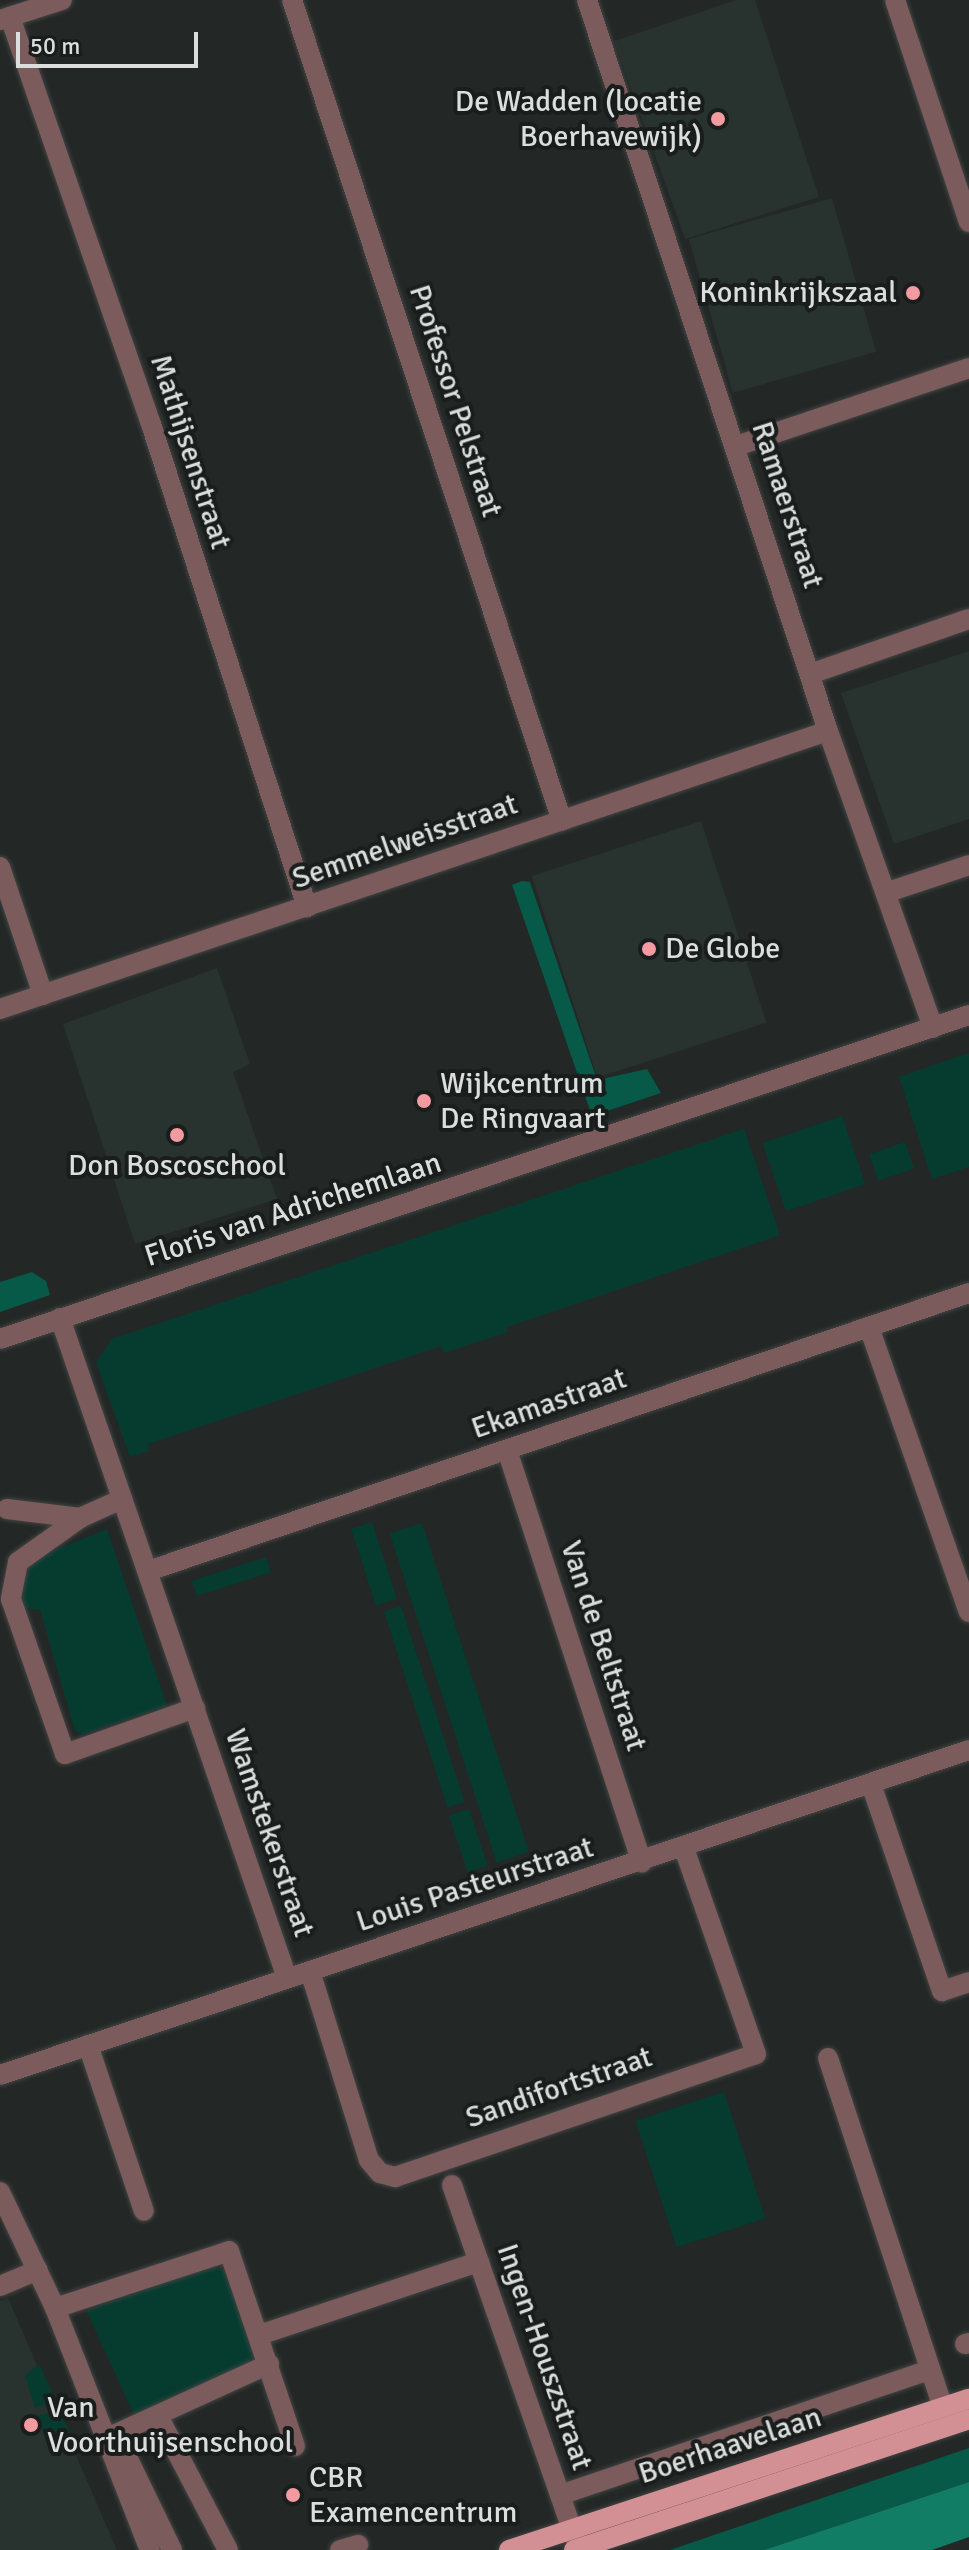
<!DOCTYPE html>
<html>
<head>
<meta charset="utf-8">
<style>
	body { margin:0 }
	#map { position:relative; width:969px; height:2550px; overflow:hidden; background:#232725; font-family:Signika,sans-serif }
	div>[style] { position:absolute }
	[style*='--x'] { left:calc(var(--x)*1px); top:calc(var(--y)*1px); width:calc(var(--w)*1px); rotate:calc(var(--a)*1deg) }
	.built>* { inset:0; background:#28322f; transform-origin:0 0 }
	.green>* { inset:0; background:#063c30; transform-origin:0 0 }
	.forest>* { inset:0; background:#075948 }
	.water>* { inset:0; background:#127d65 }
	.roads { filter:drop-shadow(0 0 2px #404442) drop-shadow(0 0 2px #404442) }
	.minor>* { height:20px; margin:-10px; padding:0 10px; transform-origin:10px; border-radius:10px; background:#7c5b5d }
	.major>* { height:20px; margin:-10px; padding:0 10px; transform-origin:10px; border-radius:10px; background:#d39094 }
	.dots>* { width:22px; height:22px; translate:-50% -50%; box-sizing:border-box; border:4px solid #191d1c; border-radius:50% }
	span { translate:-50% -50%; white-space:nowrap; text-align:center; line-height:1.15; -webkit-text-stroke:8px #191d1c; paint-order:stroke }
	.poi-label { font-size:30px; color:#dbdedd }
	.right { translate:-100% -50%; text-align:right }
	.left { translate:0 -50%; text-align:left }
	.street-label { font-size:30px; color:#dbdedd }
	.scale { position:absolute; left:16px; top:32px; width:182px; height:36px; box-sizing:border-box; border:4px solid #dbdedd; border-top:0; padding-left:10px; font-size:24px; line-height:28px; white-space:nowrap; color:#dbdedd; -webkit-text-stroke:6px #191d1c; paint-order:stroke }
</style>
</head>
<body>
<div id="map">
	<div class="built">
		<i style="clip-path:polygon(736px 0,755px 0,819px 197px,685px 239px,614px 41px)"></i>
		<i style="left:832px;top:198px;width:160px;height:149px;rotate:74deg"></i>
		<i style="clip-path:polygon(969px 651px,969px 819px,894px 844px,841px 693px)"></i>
		<i style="left:701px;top:821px;width:212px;height:178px;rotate:72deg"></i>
		<i style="clip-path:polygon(217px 968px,250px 1064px,233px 1072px,277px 1199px,135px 1244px,63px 1024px)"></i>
		<i style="clip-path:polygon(8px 2298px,117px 2550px,0 2550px,0 2301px)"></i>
	</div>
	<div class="green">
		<i style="clip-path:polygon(969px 1053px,969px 1167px,932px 1179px,899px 1077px)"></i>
		<i style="left:842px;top:1116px;width:72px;height:84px;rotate:71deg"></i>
		<i style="clip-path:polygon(744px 1129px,780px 1235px,507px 1327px,508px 1332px,444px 1353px,441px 1346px,148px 1444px,149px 1451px,130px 1457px,96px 1362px,112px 1339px)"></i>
		<i style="left:905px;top:1142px;width:28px;height:38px;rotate:71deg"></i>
		<i style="left:372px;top:1522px;width:81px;height:22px;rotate:72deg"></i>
		<i style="left:422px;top:1523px;width:346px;height:34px;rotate:72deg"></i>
		<i style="clip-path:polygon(107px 1529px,167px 1706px,83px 1734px,75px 1731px,40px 1610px,18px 1607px,19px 1583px,29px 1567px,46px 1554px)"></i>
		<i style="left:266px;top:1557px;width:16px;height:78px;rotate:72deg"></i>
		<i style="left:401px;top:1606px;width:206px;height:18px;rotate:72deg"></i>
		<i style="left:469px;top:1809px;width:60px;height:21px;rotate:72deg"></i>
		<i style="left:724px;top:2092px;width:133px;height:93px;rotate:72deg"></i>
		<i style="clip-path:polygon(212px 2267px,226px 2270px,256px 2352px,247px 2364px,134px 2415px,86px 2310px)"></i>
		<i style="clip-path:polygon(39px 2364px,56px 2400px,35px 2408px,25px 2375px)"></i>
		<i style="clip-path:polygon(59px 2410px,75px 2443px,49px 2450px,38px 2416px)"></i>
	</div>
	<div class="forest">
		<i style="clip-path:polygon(522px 881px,530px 882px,597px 1080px,647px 1069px,661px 1093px,592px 1116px,512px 885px)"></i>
		<i style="clip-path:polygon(32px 1272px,46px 1281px,50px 1295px,0 1312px,0 1282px)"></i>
		<i style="clip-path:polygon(969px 2448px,969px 2482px,764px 2550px,670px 2550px)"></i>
	</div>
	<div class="water">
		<i style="clip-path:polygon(969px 2482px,969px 2537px,932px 2550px,764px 2550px)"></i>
	</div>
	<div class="roads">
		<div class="minor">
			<i style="--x:292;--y:0;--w:864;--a:71.8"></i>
			<i style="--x:587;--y:0;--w:770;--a:71.75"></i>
			<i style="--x:828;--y:731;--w:315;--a:70.5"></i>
			<i style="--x:895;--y:0;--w:234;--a:71.6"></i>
			<i style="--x:10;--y:17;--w:431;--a:70.9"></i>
			<i style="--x:151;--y:424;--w:508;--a:72.1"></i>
			<i style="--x:0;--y:20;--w:65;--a:-17.9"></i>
			<i style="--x:736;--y:446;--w:246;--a:-18.5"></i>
			<i style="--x:810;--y:674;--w:168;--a:-19.1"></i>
			<i style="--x:0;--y:867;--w:135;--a:71.4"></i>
			<i style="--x:888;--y:892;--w:85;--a:-18.4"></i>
			<i style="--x:0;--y:1009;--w:873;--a:-18.56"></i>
			<i style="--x:60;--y:1318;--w:698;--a:71.02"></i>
			<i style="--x:869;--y:1327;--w:302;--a:70.7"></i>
			<i style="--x:0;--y:1339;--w:1022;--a:-18.49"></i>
			<i style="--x:507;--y:1450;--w:434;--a:71.9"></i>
			<i style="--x:122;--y:1499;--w:46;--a:155.7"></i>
			<i style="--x:80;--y:1518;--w:76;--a:144.6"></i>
			<i style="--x:18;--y:1562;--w:38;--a:101"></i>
			<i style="--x:11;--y:1599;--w:164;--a:70.8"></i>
			<i style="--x:65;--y:1754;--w:138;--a:-19.5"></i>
			<i style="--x:7;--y:1509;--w:74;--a:7"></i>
			<i style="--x:148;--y:1571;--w:867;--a:-18.71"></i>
			<i style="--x:871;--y:1784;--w:219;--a:71.1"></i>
			<i style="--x:942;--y:1991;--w:28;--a:-18"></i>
			<i style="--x:310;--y:1971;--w:198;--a:72.7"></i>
			<i style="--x:369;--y:2160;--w:17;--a:50"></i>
			<i style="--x:380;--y:2173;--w:16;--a:15"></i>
			<i style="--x:395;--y:2177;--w:381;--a:-18.8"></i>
			<i style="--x:756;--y:2054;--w:218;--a:-109.3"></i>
			<i style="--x:88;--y:2045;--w:175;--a:71.4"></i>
			<i style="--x:828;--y:2058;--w:383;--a:71.8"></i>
			<i style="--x:0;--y:2075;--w:1022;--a:-18.54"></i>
			<i style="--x:452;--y:2185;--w:380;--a:70.8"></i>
			<i style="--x:0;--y:2192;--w:128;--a:64.6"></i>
			<i style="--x:55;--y:2308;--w:260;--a:68.6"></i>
			<i style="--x:0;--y:2286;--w:41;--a:-22.8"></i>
			<i style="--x:55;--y:2308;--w:183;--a:-18.1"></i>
			<i style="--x:229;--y:2251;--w:206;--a:71.3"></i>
			<i style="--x:259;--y:2335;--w:232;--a:-18.4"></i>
			<i style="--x:965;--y:2344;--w:4;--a:-14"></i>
			<i style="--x:158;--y:2416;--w:151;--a:62.4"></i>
			<i style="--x:109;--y:2437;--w:176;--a:-24.5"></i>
			<i style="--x:112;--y:2440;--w:27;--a:51"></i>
			<i style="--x:129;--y:2461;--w:99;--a:64.2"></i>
			<i style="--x:560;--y:2495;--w:391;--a:-18.7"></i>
			<i style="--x:340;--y:2550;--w:19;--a:-16"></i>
		</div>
		<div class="major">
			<i style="--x:509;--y:2550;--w:484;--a:-18.2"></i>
			<i style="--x:574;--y:2550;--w:416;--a:-18.3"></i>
		</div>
	</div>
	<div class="dots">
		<i style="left:718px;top:119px;background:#f49aa1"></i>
		<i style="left:913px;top:293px;background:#f49aa1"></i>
		<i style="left:649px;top:949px;background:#f49aa1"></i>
		<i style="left:424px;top:1101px;background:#f49aa1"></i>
		<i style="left:177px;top:1135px;background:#f49aa1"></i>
		<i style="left:31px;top:2425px;background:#f49aa1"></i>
		<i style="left:293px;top:2495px;background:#f49aa1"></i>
	</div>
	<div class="poi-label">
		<span class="right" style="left:702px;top:119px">De Wadden (locatie<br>Boerhavewijk)</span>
		<span class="right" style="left:897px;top:293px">Koninkrijkszaal</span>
		<span class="left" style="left:665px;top:949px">De Globe</span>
		<span class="left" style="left:440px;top:1101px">Wijkcentrum<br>De Ringvaart</span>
		<span style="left:177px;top:1166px">Don Boscoschool</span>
		<span class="left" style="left:47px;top:2425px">Van<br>Voorthuijsenschool</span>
		<span class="left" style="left:309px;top:2495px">CBR<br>Examencentrum</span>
	</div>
	<div class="street-label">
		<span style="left:455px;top:401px;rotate:72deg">Professor Pelstraat</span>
		<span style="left:190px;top:452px;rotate:72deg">Mathijsenstraat</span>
		<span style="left:787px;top:505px;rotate:72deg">Ramaerstraat</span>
		<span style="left:405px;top:842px;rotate:-19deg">Semmelweisstraat</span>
		<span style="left:293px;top:1210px;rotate:-18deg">Floris van Adrichemlaan</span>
		<span style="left:549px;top:1404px;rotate:-19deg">Ekamastraat</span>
		<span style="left:603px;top:1646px;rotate:72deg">Van de Beltstraat</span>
		<span style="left:269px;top:1833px;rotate:71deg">Wamstekerstraat</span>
		<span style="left:475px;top:1885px;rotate:-18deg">Louis Pasteurstraat</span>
		<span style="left:559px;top:2088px;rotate:-19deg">Sandifortstraat</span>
		<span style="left:544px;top:2357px;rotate:71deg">Ingen-Houszstraat</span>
		<span style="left:730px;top:2446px;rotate:-18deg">Boerhaavelaan</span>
	</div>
	<div class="scale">50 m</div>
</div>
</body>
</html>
